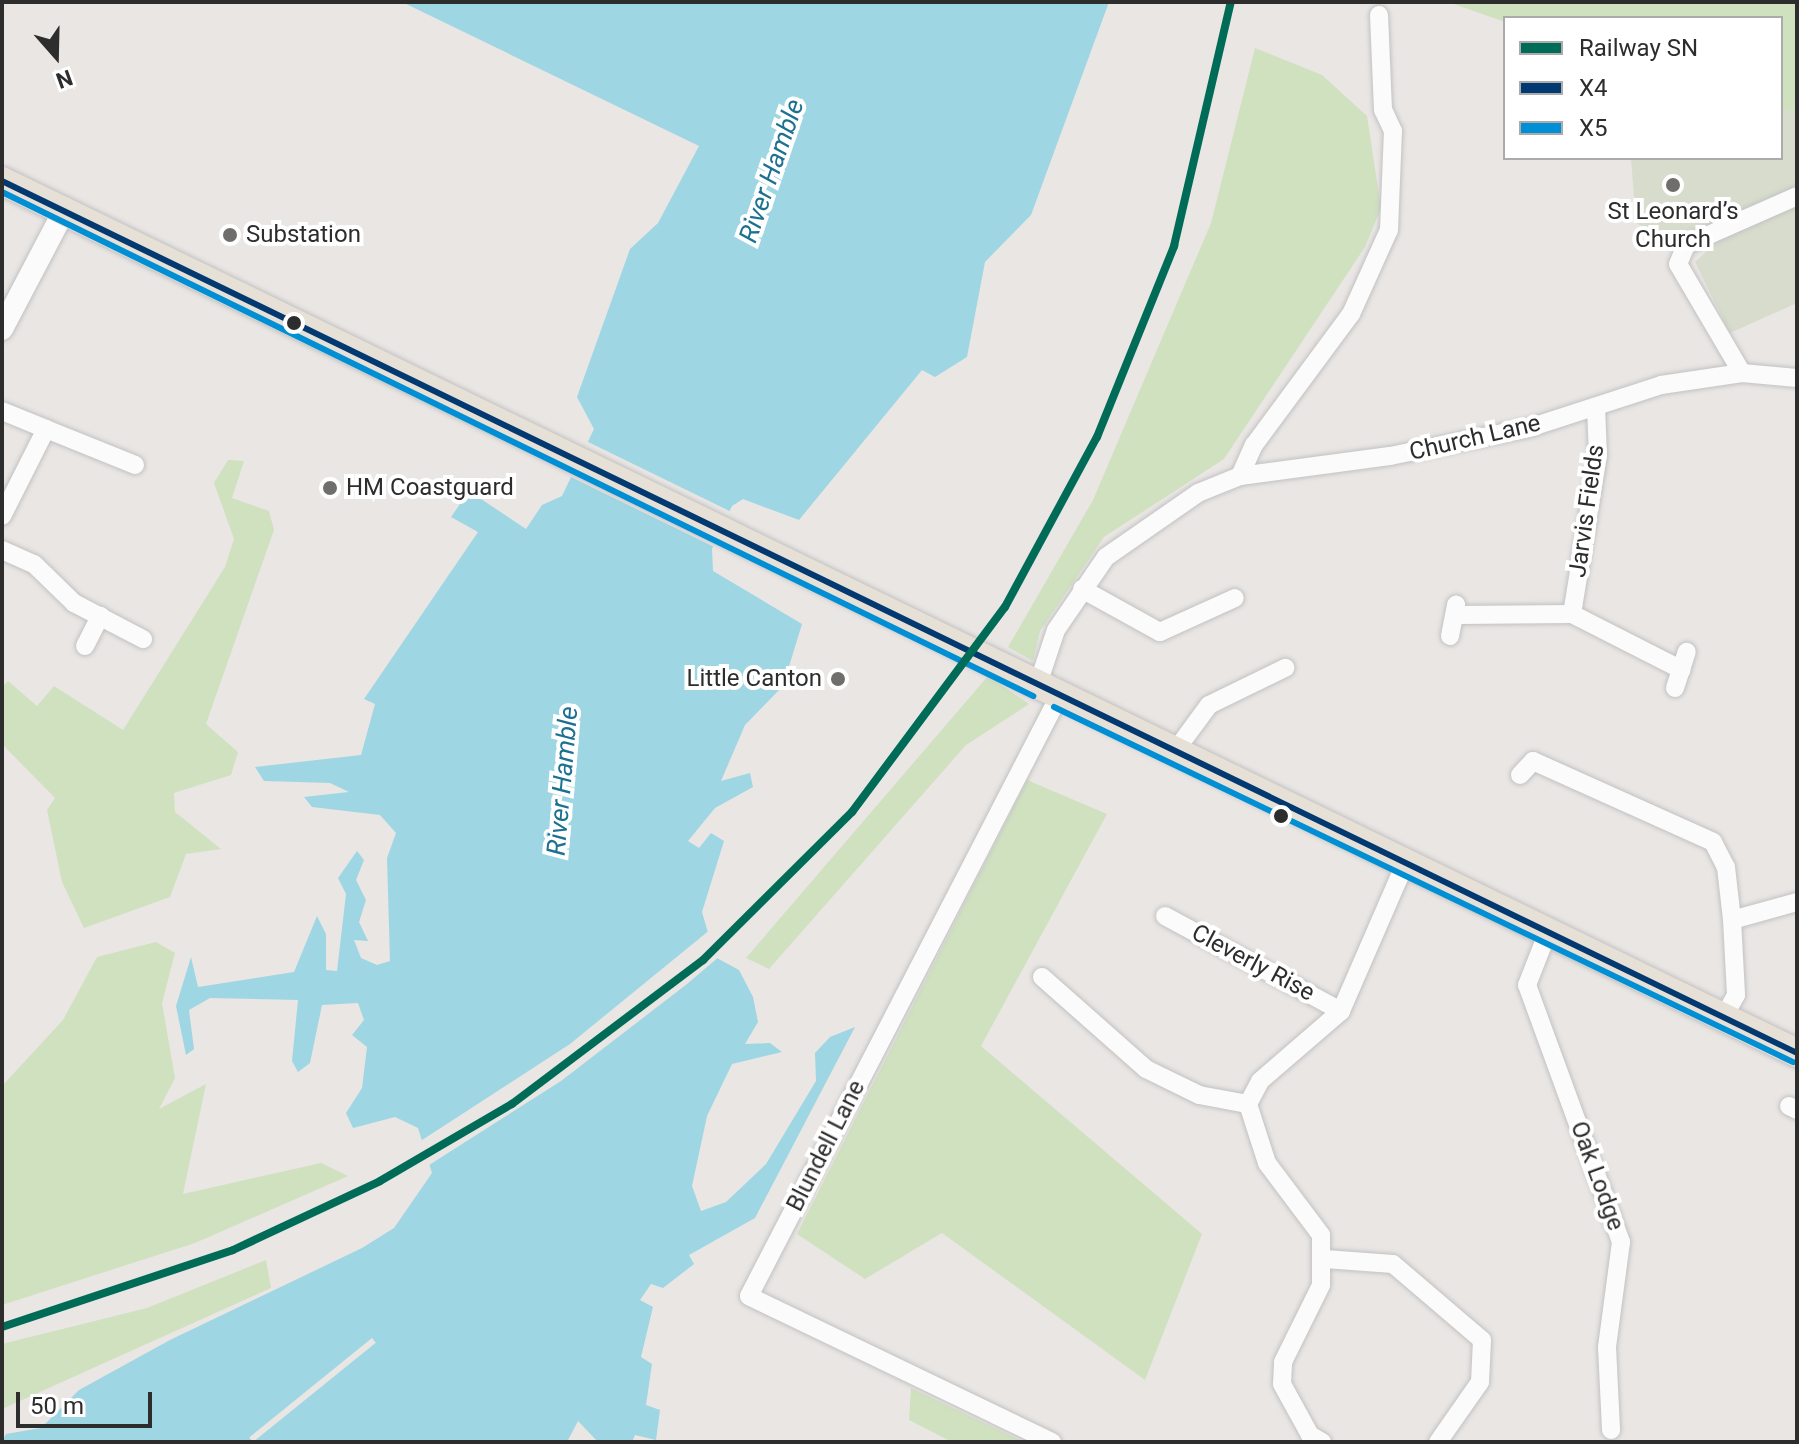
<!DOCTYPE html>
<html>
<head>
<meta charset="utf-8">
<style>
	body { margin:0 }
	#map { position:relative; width:1799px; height:1444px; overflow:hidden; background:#e9e6e4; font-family:Roboto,sans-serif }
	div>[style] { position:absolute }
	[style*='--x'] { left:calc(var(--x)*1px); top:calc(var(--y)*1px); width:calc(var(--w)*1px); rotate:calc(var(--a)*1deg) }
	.green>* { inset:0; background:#d0e1c0 }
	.cemetery>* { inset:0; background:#d7dccd }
	.water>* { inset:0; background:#9fd6e3 }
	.pier>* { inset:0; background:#e9e6e4; transform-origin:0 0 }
	.roads { filter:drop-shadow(0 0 2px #c2c2c2) drop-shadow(0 0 2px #c2c2c2) }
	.minor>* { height:18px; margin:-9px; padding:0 9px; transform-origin:9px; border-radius:9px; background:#fcfbfb }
	.tertiary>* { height:22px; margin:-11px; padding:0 11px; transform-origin:11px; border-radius:11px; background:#fcfbfb }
	.primary>* { height:28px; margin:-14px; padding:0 14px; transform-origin:14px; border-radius:14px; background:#e6e0d6 }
	.bus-1>* { height:6px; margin:-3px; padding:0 3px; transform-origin:3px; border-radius:3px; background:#013970 }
	.bus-2>* { height:6px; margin:-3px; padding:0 3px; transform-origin:3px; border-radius:3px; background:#008ed4 }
	.rail-1>* { height:8px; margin:-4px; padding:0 4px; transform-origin:4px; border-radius:4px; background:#006b56 }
	.dots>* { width:22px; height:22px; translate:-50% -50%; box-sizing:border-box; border:4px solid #fff; border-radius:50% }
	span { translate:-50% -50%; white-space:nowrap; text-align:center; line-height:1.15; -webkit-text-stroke:8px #fff; paint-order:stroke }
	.poi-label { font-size:24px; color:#2d2d2d }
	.left { translate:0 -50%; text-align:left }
	.right { translate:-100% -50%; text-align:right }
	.street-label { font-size:24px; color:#2d2d2d }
	.water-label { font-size:26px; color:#1c7191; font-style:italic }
	.frame { position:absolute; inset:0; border:4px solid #2d2d2d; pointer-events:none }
	.legend { position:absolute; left:1503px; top:16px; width:280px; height:144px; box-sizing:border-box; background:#fff; border:2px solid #ababab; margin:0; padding:10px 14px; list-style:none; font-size:24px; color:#2d2d2d }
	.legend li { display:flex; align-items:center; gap:16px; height:40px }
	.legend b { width:40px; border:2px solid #ababab }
	.north { position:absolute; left:16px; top:16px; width:80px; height:80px; -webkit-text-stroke:6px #fff; paint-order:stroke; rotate:160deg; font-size:22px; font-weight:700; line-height:32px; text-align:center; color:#2d2d2d }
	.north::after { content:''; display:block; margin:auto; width:28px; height:36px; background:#2d2d2d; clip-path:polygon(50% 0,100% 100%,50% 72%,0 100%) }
	.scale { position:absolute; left:16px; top:1392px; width:136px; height:36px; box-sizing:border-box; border:4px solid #2d2d2d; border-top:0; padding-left:10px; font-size:24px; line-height:28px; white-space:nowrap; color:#2d2d2d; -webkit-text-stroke:6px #fff; paint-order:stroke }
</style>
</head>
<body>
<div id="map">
	<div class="green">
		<i style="clip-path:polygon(1448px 2px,1797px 2px,1797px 110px,1781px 110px,1781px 18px,1505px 22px)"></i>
		<i style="clip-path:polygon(1255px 48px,1322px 75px,1367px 116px,1381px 208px,1365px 247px,1224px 459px,1104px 537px,1040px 631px,1033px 661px,1008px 647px,1093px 500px,1211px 223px)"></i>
		<i style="clip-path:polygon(228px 460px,244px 461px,232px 498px,269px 511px,274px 530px,206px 724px,238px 752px,231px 775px,174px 793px,175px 812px,221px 849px,186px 854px,170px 897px,84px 928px,62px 882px,47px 810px,55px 798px,2px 744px,2px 687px,8px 681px,37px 706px,54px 686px,123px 730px,225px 567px,234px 539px,214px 483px)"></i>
		<i style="clip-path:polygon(988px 676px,1029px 704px,966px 745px,769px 969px,746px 958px)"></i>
		<i style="clip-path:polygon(1027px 780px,1107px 814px,981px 1046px,1202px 1234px,1145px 1380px,942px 1233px,865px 1279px,797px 1234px)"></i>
		<i style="clip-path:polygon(156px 942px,175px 953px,162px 1003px,175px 1078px,159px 1109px,206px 1084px,183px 1194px,321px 1163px,348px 1176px,195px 1243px,2px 1305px,2px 1086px,63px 1020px,97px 957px)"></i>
		<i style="clip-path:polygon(266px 1260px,271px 1288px,2px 1409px,2px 1344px,147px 1308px)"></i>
		<i style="clip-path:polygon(911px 1388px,1024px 1442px,952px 1442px,909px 1420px)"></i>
	</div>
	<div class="cemetery">
		<i style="clip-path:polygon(1781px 110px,1797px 110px,1797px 186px,1671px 242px,1636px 223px,1631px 158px,1781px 158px)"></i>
		<i style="clip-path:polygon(1797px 204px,1797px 303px,1730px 333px,1695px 262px,1718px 241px)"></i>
	</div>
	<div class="water">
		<i style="clip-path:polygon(402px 2px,1109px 2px,1031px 215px,985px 262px,967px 357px,935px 377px,922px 370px,799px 520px,743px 499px,732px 506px,712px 549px,713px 571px,802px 624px,783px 686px,745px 725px,721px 781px,750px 773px,753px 787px,715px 808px,688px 841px,699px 848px,711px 833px,724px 841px,702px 912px,715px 957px,739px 970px,753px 997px,758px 1022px,745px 1044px,770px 1043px,782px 1052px,732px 1064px,707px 1116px,692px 1186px,701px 1211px,726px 1202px,766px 1164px,816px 1081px,815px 1053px,830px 1037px,855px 1027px,755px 1218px,689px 1255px,694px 1264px,663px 1288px,651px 1284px,640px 1300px,653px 1307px,641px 1357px,652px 1364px,646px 1405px,660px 1410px,656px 1440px,635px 1435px,632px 1442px,598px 1442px,578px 1421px,567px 1442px,2px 1442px,6px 1434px,41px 1428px,79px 1390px,170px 1340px,362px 1248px,394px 1228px,432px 1173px,418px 1128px,395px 1117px,353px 1128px,346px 1113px,362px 1088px,367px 1047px,352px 1035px,364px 1020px,358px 1003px,322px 1005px,310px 1063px,298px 1072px,292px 1061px,298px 1000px,210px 998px,189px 1010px,194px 1049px,186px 1055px,176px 1006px,191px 957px,198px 987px,294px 972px,317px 916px,326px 934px,326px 970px,337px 971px,346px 894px,338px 878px,357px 851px,364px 860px,356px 880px,366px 900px,359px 922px,368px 941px,354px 940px,361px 958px,377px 965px,390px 961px,387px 858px,396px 833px,380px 815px,312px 807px,304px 797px,349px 792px,330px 783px,264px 781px,255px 767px,361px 755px,375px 704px,364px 699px,478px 532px,451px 517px,469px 491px,526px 529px,542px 505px,562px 496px,594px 429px,577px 397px,630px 249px,658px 223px,699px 146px)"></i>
	</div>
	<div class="pier">
		<i style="left:584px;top:440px;width:164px;height:39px;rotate:26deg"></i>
		<i style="clip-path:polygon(711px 929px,720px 956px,687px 984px,561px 1081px,426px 1167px,419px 1142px,570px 1044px)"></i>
		<i style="left:372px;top:1338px;width:6px;height:158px;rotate:51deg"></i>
	</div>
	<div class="roads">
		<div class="minor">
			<i style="--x:1742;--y:373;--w:126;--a:-120.4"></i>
			<i style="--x:1678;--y:264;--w:21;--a:-67"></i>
			<i style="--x:1686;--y:245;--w:121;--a:-23.8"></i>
			<i style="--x:2;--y:411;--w:48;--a:22.2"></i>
			<i style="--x:46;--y:429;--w:97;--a:116.8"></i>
			<i style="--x:46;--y:429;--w:96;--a:22"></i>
			<i style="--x:1240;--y:476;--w:34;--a:-66"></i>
			<i style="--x:1254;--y:445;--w:163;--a:-53.5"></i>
			<i style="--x:1351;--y:314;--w:92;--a:-65.7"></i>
			<i style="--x:1389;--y:230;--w:99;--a:-87.7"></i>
			<i style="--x:1393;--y:131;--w:23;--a:-115"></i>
			<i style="--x:1383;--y:110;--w:95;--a:-92.4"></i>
			<i style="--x:2;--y:550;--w:35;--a:24"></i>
			<i style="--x:34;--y:564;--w:56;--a:44.3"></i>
			<i style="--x:74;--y:603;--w:78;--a:27.6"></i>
			<i style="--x:1082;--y:589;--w:89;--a:28.9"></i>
			<i style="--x:1160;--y:632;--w:82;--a:-24.4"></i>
			<i style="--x:1572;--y:614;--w:160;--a:-80.7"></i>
			<i style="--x:1598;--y:456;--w:49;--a:-92.3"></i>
			<i style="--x:1458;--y:615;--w:114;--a:-0.5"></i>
			<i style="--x:1572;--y:614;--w:123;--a:27"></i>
			<i style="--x:1450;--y:636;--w:32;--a:-79"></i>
			<i style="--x:85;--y:646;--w:34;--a:-63"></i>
			<i style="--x:1037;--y:687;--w:60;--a:-71.6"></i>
			<i style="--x:1056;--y:630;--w:88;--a:-55.6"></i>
			<i style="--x:1106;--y:557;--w:112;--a:-34.8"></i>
			<i style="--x:1198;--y:493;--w:45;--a:-22"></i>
			<i style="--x:1240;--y:476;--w:151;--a:-7.6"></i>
			<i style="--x:1390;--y:456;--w:145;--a:-11.5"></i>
			<i style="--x:1532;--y:427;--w:136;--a:-18"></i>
			<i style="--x:1661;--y:385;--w:82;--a:-8.4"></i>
			<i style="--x:1742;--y:373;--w:55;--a:5.2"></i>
			<i style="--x:1675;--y:688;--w:38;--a:-72"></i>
			<i style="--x:1173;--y:754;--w:61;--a:-53.7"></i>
			<i style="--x:1209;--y:705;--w:85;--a:-26"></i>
			<i style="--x:1520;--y:775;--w:19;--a:-47"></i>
			<i style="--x:1533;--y:761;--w:197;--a:24.2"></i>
			<i style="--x:1713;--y:842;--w:28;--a:63"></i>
			<i style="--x:1726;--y:867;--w:53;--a:83.5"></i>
			<i style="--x:1732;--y:920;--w:75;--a:86.9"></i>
			<i style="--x:1736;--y:995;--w:26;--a:119"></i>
			<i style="--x:1165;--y:916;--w:200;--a:28.4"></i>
			<i style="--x:1732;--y:920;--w:67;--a:-15.5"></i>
			<i style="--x:1547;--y:934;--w:55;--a:111.4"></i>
			<i style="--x:1527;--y:985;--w:274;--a:69.9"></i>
			<i style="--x:1621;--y:1242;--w:106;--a:97.6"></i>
			<i style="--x:1607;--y:1347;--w:83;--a:87.2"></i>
			<i style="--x:1042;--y:977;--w:139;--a:41.5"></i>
			<i style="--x:1146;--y:1069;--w:59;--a:26.1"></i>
			<i style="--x:1199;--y:1095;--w:50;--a:10.4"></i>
			<i style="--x:1789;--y:1106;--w:9;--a:27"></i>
			<i style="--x:1325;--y:1259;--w:68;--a:4.2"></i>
			<i style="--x:1393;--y:1264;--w:117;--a:40.5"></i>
			<i style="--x:1482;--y:1340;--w:42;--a:92.7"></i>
			<i style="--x:1480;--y:1382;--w:73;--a:125"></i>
			<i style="--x:1052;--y:1442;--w:336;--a:-154.3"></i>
			<i style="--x:749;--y:1296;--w:673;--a:-62.67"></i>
			<i style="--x:1322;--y:1442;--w:14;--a:-150"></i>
			<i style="--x:1310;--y:1435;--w:58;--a:-118.8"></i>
			<i style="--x:1282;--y:1384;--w:22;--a:-87"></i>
			<i style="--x:1283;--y:1362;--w:86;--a:-63.7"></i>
			<i style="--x:1321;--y:1285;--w:50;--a:-90"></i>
			<i style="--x:1321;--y:1235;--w:90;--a:-126.9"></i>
			<i style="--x:1267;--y:1163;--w:62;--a:-107.9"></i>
			<i style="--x:1248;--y:1104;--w:26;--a:-62"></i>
			<i style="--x:1260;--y:1081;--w:107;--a:-40.8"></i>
			<i style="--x:1341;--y:1011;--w:158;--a:-66.5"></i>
		</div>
		<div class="tertiary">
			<i style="--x:2;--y:329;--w:136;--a:-62.3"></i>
		</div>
		<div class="primary">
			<i style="--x:2;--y:181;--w:1996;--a:25.91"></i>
		</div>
	</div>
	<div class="bus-1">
		<i style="--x:2;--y:181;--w:1996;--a:25.91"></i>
	</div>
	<div class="bus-2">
		<i style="--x:2;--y:192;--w:1148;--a:26.05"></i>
		<i style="--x:1054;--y:707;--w:820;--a:25.66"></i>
	</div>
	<div class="rail-1">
		<i style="--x:2;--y:1327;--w:243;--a:-18.4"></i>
		<i style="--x:233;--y:1250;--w:162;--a:-25.1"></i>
		<i style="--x:380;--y:1181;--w:153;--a:-30.3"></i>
		<i style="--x:512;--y:1104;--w:239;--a:-37"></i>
		<i style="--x:703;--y:960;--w:210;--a:-44.8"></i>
		<i style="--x:852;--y:812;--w:256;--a:-53.3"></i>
		<i style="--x:1005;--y:607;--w:193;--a:-61.6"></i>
		<i style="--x:1097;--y:437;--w:206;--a:-68"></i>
		<i style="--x:1174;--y:246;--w:251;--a:-76.9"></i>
	</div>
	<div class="dots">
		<i style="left:1673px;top:185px;background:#6f6e6d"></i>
		<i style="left:230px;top:235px;background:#6f6e6d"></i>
		<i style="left:294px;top:323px;background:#2d2d2d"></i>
		<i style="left:330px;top:488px;background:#6f6e6d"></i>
		<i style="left:838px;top:679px;background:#6f6e6d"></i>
		<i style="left:1281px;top:816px;background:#2d2d2d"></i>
	</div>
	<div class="poi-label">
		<span style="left:1673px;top:226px">St Leonard’s<br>Church</span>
		<span class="left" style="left:246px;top:235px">Substation</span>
		<span class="left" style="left:346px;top:488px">HM Coastguard</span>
		<span class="right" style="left:822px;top:679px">Little Canton</span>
	</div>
	<div class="street-label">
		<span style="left:1475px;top:438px;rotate:-13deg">Church Lane</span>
		<span style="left:1587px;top:511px;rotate:-82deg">Jarvis Fields</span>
		<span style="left:1253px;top:963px;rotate:28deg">Cleverly Rise</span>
		<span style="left:826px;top:1146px;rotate:-63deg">Blundell Lane</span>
		<span style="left:1597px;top:1176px;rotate:70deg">Oak Lodge</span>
	</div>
	<div class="water-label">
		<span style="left:772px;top:171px;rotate:-71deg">River Hamble</span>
		<span style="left:563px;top:781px;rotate:-85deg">River Hamble</span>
	</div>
	<div class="frame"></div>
	<ul class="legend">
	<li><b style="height:10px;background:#006b56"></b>Railway SN</li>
	<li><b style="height:10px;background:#013970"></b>X4</li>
	<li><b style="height:10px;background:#008ed4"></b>X5</li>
	</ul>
	<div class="north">N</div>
	<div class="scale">50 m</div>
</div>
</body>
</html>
